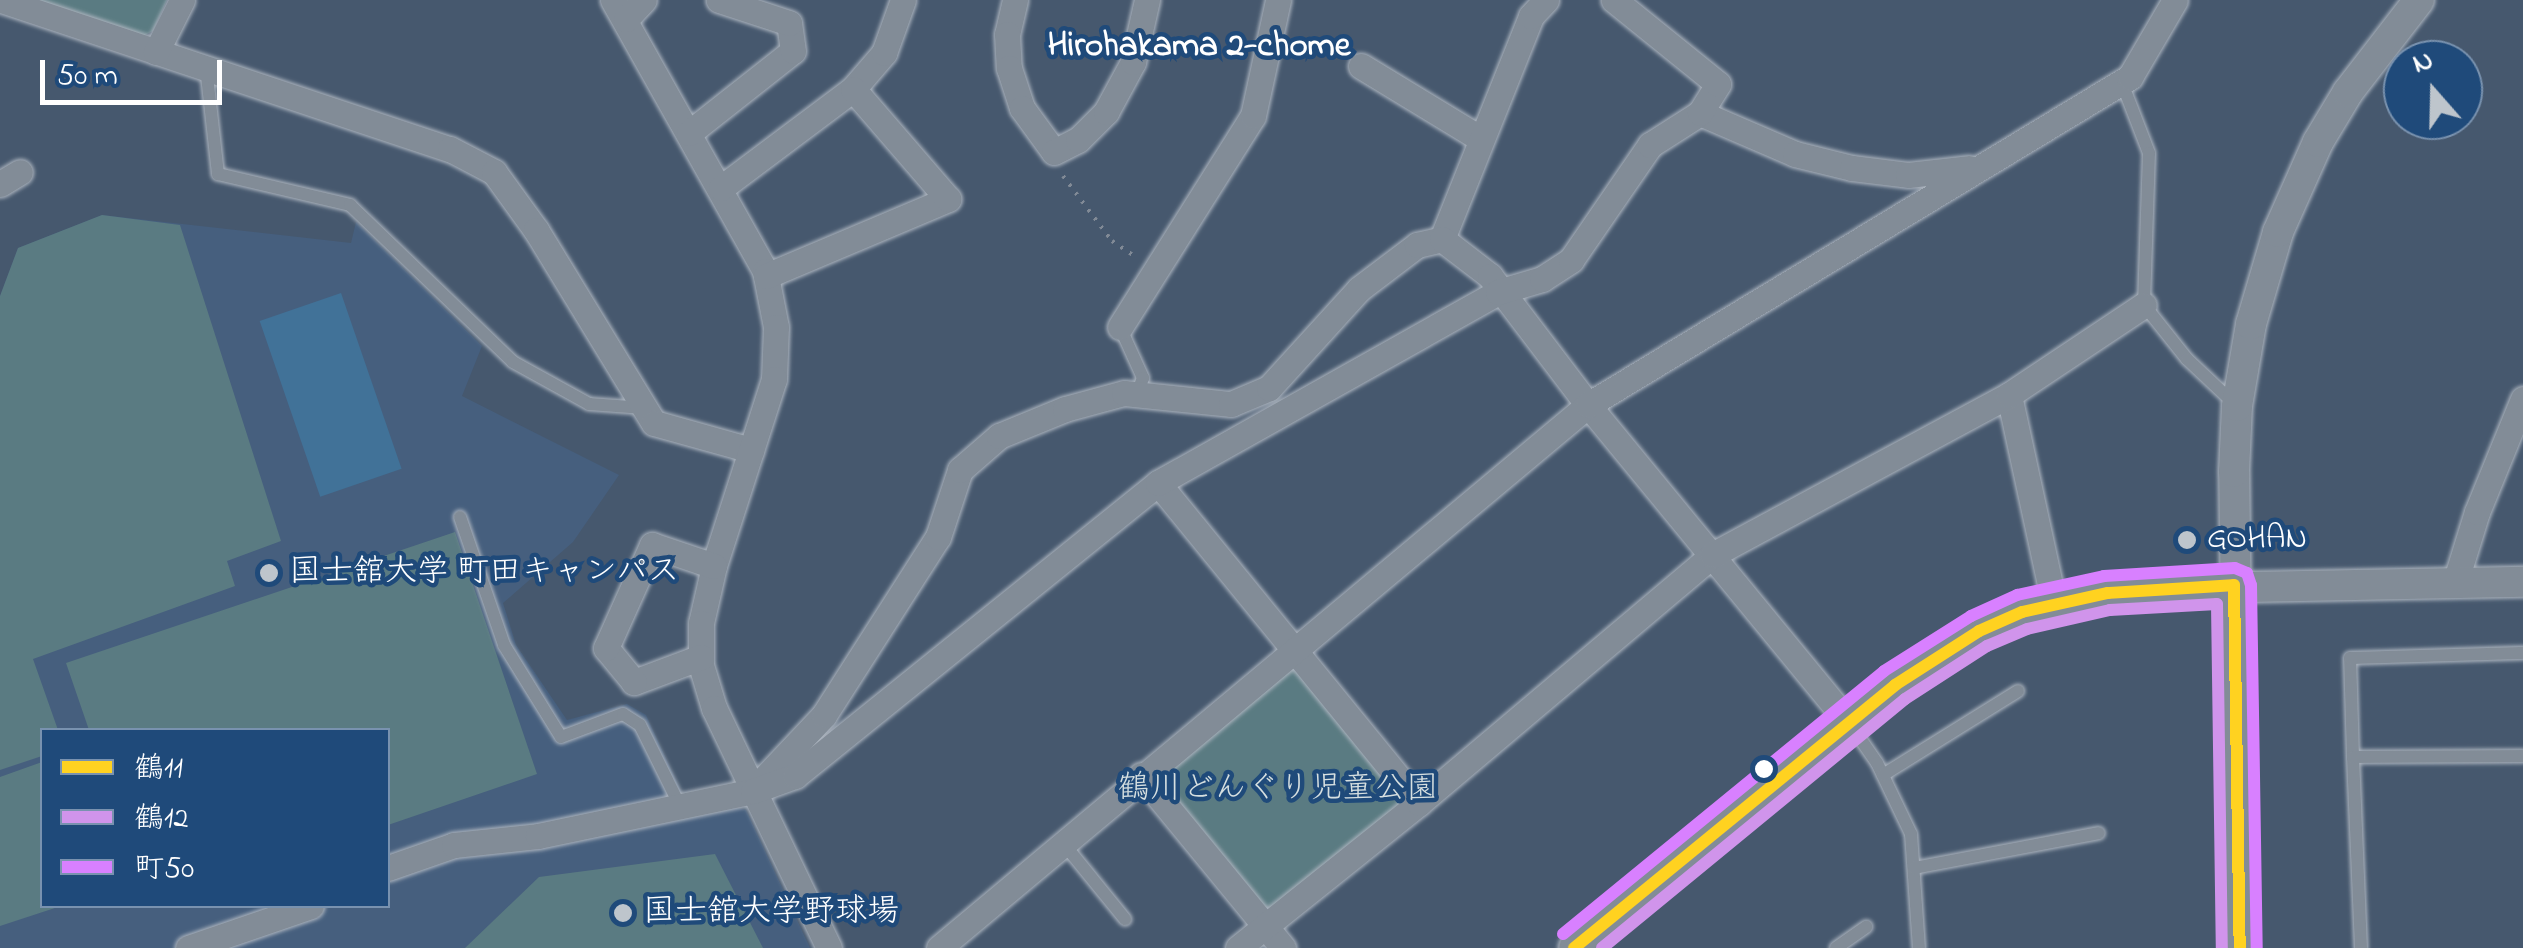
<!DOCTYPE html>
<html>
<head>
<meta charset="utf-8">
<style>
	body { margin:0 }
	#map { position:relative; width:2523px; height:948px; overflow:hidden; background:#46586e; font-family:"Indie Flower","Klee One",sans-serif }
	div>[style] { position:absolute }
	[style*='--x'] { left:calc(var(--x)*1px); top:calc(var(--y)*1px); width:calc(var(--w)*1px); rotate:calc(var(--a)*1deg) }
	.built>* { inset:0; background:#465f7e }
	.green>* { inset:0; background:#5a7b82; transform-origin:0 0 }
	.water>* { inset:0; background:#417298; transform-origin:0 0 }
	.path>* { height:4px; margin-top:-2px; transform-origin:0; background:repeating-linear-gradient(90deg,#818a96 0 2.5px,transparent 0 10.5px) }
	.roads { filter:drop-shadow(0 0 2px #acb4be) drop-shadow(0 0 2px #acb4be) }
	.service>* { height:12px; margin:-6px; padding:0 6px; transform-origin:6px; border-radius:6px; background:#828c97 }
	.minor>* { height:25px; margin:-12.5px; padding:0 12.5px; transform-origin:12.5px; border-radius:12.5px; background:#828c97 }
	.tertiary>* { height:30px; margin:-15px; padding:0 15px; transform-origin:15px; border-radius:15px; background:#828c97 }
	.bus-1>* { height:12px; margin:-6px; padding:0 6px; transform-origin:6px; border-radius:6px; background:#ffd220 }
	.bus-2>* { height:12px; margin:-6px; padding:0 6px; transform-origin:6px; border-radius:6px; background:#d094eb }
	.bus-3>* { height:12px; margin:-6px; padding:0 6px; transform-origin:6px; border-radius:6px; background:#d880ff }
	.dots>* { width:28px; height:28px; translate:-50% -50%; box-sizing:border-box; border:5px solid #1f4a7a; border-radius:50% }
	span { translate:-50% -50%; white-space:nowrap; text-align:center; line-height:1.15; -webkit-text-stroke:9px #1f4a7a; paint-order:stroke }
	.poi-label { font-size:32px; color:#fff }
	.left { translate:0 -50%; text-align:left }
	.park-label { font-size:32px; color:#d6dfe0 }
	.neighbourhood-label { font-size:35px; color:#fff; font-weight:700 }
	.legend { position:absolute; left:40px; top:728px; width:350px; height:180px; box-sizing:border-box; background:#1f4a7a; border:2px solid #7992af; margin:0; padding:12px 18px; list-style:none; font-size:30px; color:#fff }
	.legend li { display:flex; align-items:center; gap:20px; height:50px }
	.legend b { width:50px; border:2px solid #7992af }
	.north { position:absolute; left:2383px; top:40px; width:100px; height:100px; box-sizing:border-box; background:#1f4a7a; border:2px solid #7992af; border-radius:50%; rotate:340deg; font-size:28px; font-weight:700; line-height:40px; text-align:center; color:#fff }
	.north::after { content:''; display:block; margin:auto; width:35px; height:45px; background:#bec5cc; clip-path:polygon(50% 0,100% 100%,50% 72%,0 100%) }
	.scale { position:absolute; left:40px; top:60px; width:182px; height:45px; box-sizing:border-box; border:5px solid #fff; border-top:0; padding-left:12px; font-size:30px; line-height:35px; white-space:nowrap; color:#fff; -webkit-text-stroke:8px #1f4a7a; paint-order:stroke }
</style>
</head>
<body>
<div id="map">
	<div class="built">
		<i style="clip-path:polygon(evenodd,102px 215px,351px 243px,356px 222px,482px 346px,462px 396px,619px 475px,573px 542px,503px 603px,516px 645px,567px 720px,627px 704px,646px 715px,692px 815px,730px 806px,746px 810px,810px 948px,0 948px,0 296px,18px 248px,102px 215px,42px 730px,388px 730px,388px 906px,42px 906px,42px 730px)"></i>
	</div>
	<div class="green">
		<i style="clip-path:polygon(28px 0,167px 0,153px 31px,141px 37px)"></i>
		<i style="clip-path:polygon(102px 215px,180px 225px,281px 541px,227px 561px,235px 586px,33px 659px,58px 730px,42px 730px,42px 756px,0 770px,0 296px,18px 248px)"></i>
		<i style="clip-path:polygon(455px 532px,537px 774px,388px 825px,388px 730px,89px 730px,66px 663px)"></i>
		<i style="left:1296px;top:657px;width:183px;height:193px;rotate:52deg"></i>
		<i style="clip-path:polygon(42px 762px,42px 906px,61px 906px,0 926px,0 777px)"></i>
		<i style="clip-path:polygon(715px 854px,763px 948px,465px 948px,539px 877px)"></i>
	</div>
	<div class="water">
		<i style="left:341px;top:293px;width:186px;height:86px;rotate:71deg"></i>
	</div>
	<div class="path">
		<i style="--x:1063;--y:176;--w:81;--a:53"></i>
		<i style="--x:1112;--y:241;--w:29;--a:34"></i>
	</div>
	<div class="roads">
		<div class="service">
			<i style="--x:206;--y:67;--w:108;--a:83.6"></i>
			<i style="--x:218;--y:174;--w:136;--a:13.2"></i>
			<i style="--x:350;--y:205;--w:226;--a:43.9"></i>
			<i style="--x:513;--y:362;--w:87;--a:28.9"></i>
			<i style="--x:589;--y:404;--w:55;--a:4.2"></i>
			<i style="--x:2122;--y:83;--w:75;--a:68.9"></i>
			<i style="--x:2149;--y:153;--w:152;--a:91.9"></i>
			<i style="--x:2144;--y:305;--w:69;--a:51.5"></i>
			<i style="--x:2187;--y:359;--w:66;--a:43.2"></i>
			<i style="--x:1120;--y:327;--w:56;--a:65.7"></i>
			<i style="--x:1143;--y:378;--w:17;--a:111"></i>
			<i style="--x:460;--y:517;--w:135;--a:71"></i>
			<i style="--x:504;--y:645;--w:108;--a:58.2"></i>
			<i style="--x:561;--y:737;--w:66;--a:-20.4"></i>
			<i style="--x:623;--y:714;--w:20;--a:33"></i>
			<i style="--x:640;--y:725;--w:88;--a:63.7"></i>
			<i style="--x:1850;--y:724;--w:47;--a:55.3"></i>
			<i style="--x:1877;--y:763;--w:79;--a:64.4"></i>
			<i style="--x:1911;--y:834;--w:114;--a:86"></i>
			<i style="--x:2353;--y:757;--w:99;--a:-91.7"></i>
			<i style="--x:2350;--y:658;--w:173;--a:-1.7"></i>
			<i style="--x:1883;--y:775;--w:159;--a:-31.9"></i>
			<i style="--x:1064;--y:844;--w:97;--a:50.9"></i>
			<i style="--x:1914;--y:868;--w:188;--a:-10.7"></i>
			<i style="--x:1836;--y:948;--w:37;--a:-35"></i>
			<i style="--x:2361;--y:948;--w:191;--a:-92.4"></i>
			<i style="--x:2353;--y:757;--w:170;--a:-0.3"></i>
		</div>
		<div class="minor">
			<i style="--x:1;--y:0;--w:473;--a:18.4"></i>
			<i style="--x:450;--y:149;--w:50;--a:27.6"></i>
			<i style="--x:494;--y:172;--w:72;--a:54.1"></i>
			<i style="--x:536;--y:230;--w:226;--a:58.6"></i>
			<i style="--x:654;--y:423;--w:101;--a:15.6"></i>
			<i style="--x:613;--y:0;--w:311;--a:60.7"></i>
			<i style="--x:765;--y:271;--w:57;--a:78.9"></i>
			<i style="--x:776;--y:327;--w:52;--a:92.2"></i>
			<i style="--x:774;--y:379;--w:196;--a:107.8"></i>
			<i style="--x:714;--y:566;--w:58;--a:102.8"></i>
			<i style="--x:701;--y:623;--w:42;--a:90"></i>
			<i style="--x:701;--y:665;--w:45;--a:73.2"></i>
			<i style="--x:714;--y:708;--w:266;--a:64.4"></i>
			<i style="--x:1015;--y:0;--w:35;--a:103"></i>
			<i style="--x:1007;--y:34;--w:34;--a:87"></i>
			<i style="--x:1009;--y:68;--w:42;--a:72"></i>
			<i style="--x:1022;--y:108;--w:54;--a:54"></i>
			<i style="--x:1054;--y:152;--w:27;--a:-27"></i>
			<i style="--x:1078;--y:140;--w:40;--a:-45"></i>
			<i style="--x:1106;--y:112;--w:57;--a:-61.6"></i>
			<i style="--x:1133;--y:62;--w:64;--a:-77.3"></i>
			<i style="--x:626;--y:19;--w:26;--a:-47"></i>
			<i style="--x:156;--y:52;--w:58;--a:-63.4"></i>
			<i style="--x:1361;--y:66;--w:140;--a:31.3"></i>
			<i style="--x:1700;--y:113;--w:103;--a:23.3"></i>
			<i style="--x:1795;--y:154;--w:59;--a:13.8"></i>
			<i style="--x:1852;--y:168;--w:56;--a:7.1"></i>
			<i style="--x:1908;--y:175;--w:61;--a:-6.5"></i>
			<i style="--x:689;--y:133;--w:132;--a:-38.3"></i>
			<i style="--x:793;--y:51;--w:28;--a:-98"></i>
			<i style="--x:789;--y:23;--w:74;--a:-161.8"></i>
			<i style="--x:0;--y:184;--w:23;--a:-31"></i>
			<i style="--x:721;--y:188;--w:165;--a:-36.9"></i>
			<i style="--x:853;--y:89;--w:48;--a:-49.3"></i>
			<i style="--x:884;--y:53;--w:56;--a:-70.3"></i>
			<i style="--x:1442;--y:239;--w:240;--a:-68.2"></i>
			<i style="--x:1531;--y:16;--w:22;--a:-47"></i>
			<i style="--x:766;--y:276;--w:198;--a:-22.9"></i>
			<i style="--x:948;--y:199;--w:145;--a:-130.8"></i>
			<i style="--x:1120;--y:327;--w:249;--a:-57.8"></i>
			<i style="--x:1253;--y:116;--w:119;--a:-77.8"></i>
			<i style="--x:2009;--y:395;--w:213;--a:77.8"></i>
			<i style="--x:1158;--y:483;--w:413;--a:50.8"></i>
			<i style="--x:2455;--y:583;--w:74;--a:-72.8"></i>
			<i style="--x:2477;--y:512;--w:122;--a:-67.8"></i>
			<i style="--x:701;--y:657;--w:72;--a:159.5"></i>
			<i style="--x:634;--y:682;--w:44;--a:-129.5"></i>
			<i style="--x:606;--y:648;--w:113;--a:-65.9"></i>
			<i style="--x:652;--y:545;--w:65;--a:18.7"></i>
			<i style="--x:1141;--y:775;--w:224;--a:50.6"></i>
			<i style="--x:756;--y:787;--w:99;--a:-46.6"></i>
			<i style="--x:824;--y:715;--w:211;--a:-57.4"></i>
			<i style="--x:938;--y:537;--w:71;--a:-71.8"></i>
			<i style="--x:960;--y:470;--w:52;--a:-41.1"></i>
			<i style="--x:999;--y:436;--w:71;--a:-22.2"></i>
			<i style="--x:1065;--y:409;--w:61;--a:-15.2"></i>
			<i style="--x:1124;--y:393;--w:108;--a:5.9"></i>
			<i style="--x:1231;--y:404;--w:41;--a:-22.8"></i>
			<i style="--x:1269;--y:388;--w:134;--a:-47.7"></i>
			<i style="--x:1359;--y:289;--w:73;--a:-37.2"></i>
			<i style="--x:1417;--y:245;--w:26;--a:-13"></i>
			<i style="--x:1442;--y:239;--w:61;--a:37.6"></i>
			<i style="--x:1490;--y:276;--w:162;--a:52.8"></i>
			<i style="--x:1588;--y:405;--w:410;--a:50.6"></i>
			<i style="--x:388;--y:868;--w:70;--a:-19.2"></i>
			<i style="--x:454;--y:845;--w:84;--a:-6.1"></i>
			<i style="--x:538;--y:836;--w:220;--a:-11.8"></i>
			<i style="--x:753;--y:791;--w:45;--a:-19.7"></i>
			<i style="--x:795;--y:776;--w:466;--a:-38.9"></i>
			<i style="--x:1158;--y:483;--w:390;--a:-29.3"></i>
			<i style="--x:1498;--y:292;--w:46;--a:-16.5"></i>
			<i style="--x:1542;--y:279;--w:35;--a:-33"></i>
			<i style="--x:1571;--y:260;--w:140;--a:-55.5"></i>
			<i style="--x:1650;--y:145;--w:59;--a:-32.6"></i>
			<i style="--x:1700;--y:113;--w:34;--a:-58"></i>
			<i style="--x:1718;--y:84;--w:134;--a:-141.1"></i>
			<i style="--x:188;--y:948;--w:130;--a:-18.9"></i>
			<i style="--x:939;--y:948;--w:846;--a:-39.92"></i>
			<i style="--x:1588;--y:405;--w:634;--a:-31.18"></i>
			<i style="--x:2130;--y:77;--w:89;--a:-59.7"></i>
			<i style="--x:1238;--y:948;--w:232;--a:-38.7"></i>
			<i style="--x:1419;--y:803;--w:384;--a:-40.2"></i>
			<i style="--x:1712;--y:555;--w:337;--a:-28.3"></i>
			<i style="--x:2009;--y:395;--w:162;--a:-33.7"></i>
		</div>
		<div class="tertiary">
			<i style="--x:1574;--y:948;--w:415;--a:-39.3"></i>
			<i style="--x:1895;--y:685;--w:57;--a:-35.1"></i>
			<i style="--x:1942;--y:652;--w:89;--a:-26.6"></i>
			<i style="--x:2022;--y:612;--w:88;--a:-12.5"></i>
			<i style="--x:2108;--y:593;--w:40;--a:-5.7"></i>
			<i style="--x:2148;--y:589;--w:375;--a:-1.1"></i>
			<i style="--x:2240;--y:948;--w:476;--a:-90.7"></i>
			<i style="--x:2234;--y:472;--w:66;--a:-87.4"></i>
			<i style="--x:2237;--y:406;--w:83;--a:-80.3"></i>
			<i style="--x:2251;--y:324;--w:96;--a:-73.6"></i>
			<i style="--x:2278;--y:232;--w:98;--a:-66"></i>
			<i style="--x:2318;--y:142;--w:58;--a:-59"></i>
			<i style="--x:2348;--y:92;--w:116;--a:-52.3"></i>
		</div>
	</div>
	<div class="bus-1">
		<i style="--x:1574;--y:948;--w:415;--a:-39.3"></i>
		<i style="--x:1895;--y:685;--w:100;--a:-32.7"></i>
		<i style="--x:1979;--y:631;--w:47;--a:-23.8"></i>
		<i style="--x:2022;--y:612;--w:88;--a:-12.5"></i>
		<i style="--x:2108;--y:593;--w:126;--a:-3.6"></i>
		<i style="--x:2234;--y:585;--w:363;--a:89.1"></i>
	</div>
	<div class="bus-2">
		<i style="--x:1602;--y:948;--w:392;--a:-39.4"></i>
		<i style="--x:1905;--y:699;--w:98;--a:-32.9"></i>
		<i style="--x:1987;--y:646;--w:43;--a:-23"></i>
		<i style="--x:2027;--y:629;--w:85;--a:-12.9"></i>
		<i style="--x:2110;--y:610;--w:107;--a:-3.2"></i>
		<i style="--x:2217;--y:604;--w:344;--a:89.2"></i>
	</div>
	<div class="bus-3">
		<i style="--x:1563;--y:934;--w:415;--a:-39.3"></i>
		<i style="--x:1884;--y:671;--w:103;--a:-32.3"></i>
		<i style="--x:1971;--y:616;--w:51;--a:-24.5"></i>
		<i style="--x:2017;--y:595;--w:89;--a:-12.3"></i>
		<i style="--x:2104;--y:576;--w:131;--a:-3.5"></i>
		<i style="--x:2235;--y:568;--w:13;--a:23"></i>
		<i style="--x:2247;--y:573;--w:13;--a:72"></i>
		<i style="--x:2251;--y:585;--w:363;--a:89.1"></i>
	</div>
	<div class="dots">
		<i style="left:2187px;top:540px;background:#bec5cc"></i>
		<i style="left:269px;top:573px;background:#bec5cc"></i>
		<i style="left:1764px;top:769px;background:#fff"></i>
		<i style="left:623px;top:913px;background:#bec5cc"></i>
	</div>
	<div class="poi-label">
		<span class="left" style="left:2207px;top:540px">GOHAN</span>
		<span class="left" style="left:289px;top:573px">国士舘大学 町田キャンパス</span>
		<span class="left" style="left:643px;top:913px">国士舘大学野球場</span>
	</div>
	<div class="park-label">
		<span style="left:1278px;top:790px">鶴川どんぐり児童公園</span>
	</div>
	<div class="neighbourhood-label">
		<span style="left:1199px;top:47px">Hirohakama 2-chome</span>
	</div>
	<ul class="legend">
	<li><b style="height:12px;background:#ffd220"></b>鶴11</li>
	<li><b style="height:12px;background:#d094eb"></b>鶴12</li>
	<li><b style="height:12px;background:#d880ff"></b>町50</li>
	</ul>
	<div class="north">N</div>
	<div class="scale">50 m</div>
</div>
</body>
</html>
